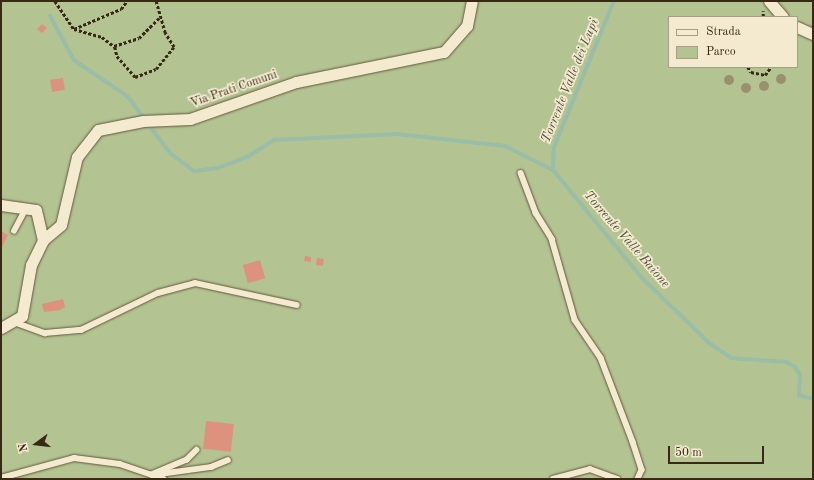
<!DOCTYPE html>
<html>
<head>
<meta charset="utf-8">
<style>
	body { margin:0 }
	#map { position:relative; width:814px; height:480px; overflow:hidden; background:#ecdfb6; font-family:"Old Standard TT",serif }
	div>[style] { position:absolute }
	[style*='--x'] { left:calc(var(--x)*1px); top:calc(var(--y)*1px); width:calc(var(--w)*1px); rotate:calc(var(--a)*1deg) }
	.green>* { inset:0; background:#b3c392 }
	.stream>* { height:4px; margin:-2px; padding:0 2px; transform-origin:2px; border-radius:2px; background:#9abda8 }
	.building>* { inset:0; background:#dd927d; transform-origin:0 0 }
	.path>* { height:2.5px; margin-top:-1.25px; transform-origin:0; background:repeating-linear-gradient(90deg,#392914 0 3px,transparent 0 5px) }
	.roads { filter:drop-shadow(0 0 1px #66563c) drop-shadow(0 0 1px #66563c) }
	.lane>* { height:5.5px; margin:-2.75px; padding:0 2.75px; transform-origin:2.75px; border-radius:2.75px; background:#f3ead0 }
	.street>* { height:11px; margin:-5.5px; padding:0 5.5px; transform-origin:5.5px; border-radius:5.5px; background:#f3ead0 }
	.trees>* { width:10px; height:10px; margin:-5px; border-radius:50%; background:#9b906e }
	span { translate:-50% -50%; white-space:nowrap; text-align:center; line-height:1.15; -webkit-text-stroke:3.5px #f3ead0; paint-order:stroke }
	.street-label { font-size:12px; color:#392914 }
	.water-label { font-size:13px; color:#514e39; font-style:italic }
	.frame { position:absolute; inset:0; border:2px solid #392914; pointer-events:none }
	.legend { position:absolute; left:668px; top:16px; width:130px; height:52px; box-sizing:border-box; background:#f3ead0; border:1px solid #a99d85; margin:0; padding:5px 7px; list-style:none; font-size:12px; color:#392914 }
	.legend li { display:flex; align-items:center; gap:8px; height:20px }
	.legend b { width:20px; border:1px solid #a99d85 }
	.north { position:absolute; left:16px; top:424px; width:40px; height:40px; -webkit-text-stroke:3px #f3ead0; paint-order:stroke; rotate:255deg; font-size:11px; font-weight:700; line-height:16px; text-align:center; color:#392914 }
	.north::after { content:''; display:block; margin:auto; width:14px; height:18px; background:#392914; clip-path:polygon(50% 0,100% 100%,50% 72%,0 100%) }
	.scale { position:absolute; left:668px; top:446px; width:96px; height:18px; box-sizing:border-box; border:2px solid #392914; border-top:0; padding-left:5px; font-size:12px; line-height:14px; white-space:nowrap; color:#392914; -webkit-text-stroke:3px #f3ead0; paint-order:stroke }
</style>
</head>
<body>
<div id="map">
	<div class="green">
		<i style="clip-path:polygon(evenodd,1px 1px,813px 1px,813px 479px,1px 479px,1px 1px,669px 17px,797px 17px,797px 67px,669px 67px,669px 17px)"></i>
	</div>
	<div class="stream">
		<i style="--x:50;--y:16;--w:50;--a:61.4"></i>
		<i style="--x:74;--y:60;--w:65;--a:34.4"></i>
		<i style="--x:128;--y:97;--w:70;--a:53.1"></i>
		<i style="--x:170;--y:153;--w:30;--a:37"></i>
		<i style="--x:194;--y:171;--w:24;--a:-7"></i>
		<i style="--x:218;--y:168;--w:31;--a:-21"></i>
		<i style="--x:247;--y:157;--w:32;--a:-32"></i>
		<i style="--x:274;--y:140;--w:123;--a:-2.8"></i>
		<i style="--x:397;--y:134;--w:109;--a:6.3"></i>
		<i style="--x:505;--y:146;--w:54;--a:26.6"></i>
		<i style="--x:553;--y:170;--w:140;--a:50.5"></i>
		<i style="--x:642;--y:278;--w:93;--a:44.1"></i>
		<i style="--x:709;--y:343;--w:27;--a:34"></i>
		<i style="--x:731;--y:358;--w:55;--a:4.2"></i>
		<i style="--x:786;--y:362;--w:10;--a:29"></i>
		<i style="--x:795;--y:367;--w:9;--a:58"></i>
		<i style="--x:800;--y:375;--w:20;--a:93"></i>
		<i style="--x:799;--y:395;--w:15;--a:16"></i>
		<i style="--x:553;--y:170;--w:23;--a:-88"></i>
		<i style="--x:554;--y:147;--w:158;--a:-67.7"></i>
	</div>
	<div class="building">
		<i style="clip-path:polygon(42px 24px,47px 28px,42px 33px,37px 29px)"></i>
		<i style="left:63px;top:78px;width:12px;height:13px;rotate:81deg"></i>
		<i style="clip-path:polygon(1px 231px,8px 235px,1px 249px)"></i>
		<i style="clip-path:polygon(305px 256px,311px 257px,311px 262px,304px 261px)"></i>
		<i style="left:317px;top:258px;width:7px;height:7px;rotate:8deg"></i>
		<i style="left:260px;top:260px;width:19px;height:18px;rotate:74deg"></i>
		<i style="clip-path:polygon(63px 299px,65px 307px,60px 310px,44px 312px,42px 304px)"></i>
		<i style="left:206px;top:421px;width:28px;height:28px;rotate:6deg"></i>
	</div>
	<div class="path">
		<i style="--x:55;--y:1;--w:34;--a:56"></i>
		<i style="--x:74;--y:29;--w:29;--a:16"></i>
		<i style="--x:102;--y:37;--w:16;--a:38"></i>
		<i style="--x:115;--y:47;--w:9;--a:77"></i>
		<i style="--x:117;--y:56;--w:28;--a:49"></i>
		<i style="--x:135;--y:77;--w:22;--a:-21"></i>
		<i style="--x:156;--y:69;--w:28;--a:-51"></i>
		<i style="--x:174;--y:47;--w:17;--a:-123"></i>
		<i style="--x:165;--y:33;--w:33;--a:-106"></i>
		<i style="--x:763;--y:17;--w:6;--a:-90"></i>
		<i style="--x:74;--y:29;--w:51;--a:-23.1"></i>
		<i style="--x:121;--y:9;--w:10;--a:-53"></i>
		<i style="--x:114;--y:46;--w:26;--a:-18"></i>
		<i style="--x:139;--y:38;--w:30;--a:-45"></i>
		<i style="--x:748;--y:67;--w:6;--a:59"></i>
		<i style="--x:751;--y:72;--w:14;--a:12"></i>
		<i style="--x:765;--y:75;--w:10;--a:-53"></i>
	</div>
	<div class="roads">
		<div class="lane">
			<i style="--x:521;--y:173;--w:43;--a:69.4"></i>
			<i style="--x:536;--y:213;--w:31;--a:58"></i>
			<i style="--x:552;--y:239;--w:84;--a:74.1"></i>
			<i style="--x:575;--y:320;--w:46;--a:55.6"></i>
			<i style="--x:601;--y:358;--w:90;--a:69.1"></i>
			<i style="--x:633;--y:442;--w:29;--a:72"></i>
			<i style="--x:642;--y:470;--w:10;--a:114"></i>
			<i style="--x:14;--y:231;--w:24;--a:-62"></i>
			<i style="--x:14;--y:322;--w:33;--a:20"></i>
			<i style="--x:45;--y:333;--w:36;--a:-5"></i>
			<i style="--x:81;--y:330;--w:85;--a:-25.7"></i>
			<i style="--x:158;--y:293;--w:38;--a:-15"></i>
			<i style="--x:195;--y:283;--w:104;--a:12.2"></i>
			<i style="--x:197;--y:450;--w:14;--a:135"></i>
			<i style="--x:187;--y:460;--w:38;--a:157"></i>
			<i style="--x:152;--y:475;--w:60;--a:-7.7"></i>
			<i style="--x:211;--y:467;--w:18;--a:-22"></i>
			<i style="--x:1;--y:478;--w:76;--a:-15.3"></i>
			<i style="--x:74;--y:458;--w:46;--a:7.4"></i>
			<i style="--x:120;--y:464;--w:46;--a:18.8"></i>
			<i style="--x:553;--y:479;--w:38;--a:-15"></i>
			<i style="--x:590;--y:469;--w:29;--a:20"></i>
		</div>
		<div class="street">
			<i style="--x:769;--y:1;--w:21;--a:49"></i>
			<i style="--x:797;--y:27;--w:17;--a:24"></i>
			<i style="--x:1;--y:205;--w:35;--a:8"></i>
			<i style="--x:36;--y:210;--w:31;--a:77"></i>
			<i style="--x:1;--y:328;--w:24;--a:-30"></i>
			<i style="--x:22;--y:316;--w:52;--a:-80"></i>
			<i style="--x:31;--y:265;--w:28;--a:-64"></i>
			<i style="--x:43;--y:240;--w:23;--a:-40"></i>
			<i style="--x:61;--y:225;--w:70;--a:-76.8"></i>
			<i style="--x:77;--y:157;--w:34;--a:-52"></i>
			<i style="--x:98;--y:130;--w:46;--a:-11.3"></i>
			<i style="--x:143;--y:121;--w:47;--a:-2.4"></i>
			<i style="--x:190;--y:119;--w:112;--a:-19.2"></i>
			<i style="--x:296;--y:82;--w:151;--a:-11.5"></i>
			<i style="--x:444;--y:52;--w:35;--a:-49"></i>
			<i style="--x:467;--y:26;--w:25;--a:-79"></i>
		</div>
	</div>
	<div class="trees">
		<i style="left:781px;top:79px"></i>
		<i style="left:729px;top:80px"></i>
		<i style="left:764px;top:86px"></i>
		<i style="left:746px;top:88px"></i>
	</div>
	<div class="street-label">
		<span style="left:234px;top:90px;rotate:-19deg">Via Prati Comuni</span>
	</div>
	<div class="water-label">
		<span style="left:571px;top:81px;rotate:-68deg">Torrente Valle dei Lupi</span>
		<span style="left:626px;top:240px;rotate:49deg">Torrente Valle Baione</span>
	</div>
	<div class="frame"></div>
	<ul class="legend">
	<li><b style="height:5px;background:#f3ead0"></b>Strada</li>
	<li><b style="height:11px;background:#b3c392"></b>Parco</li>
	</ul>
	<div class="north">N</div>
	<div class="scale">50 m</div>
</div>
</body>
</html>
